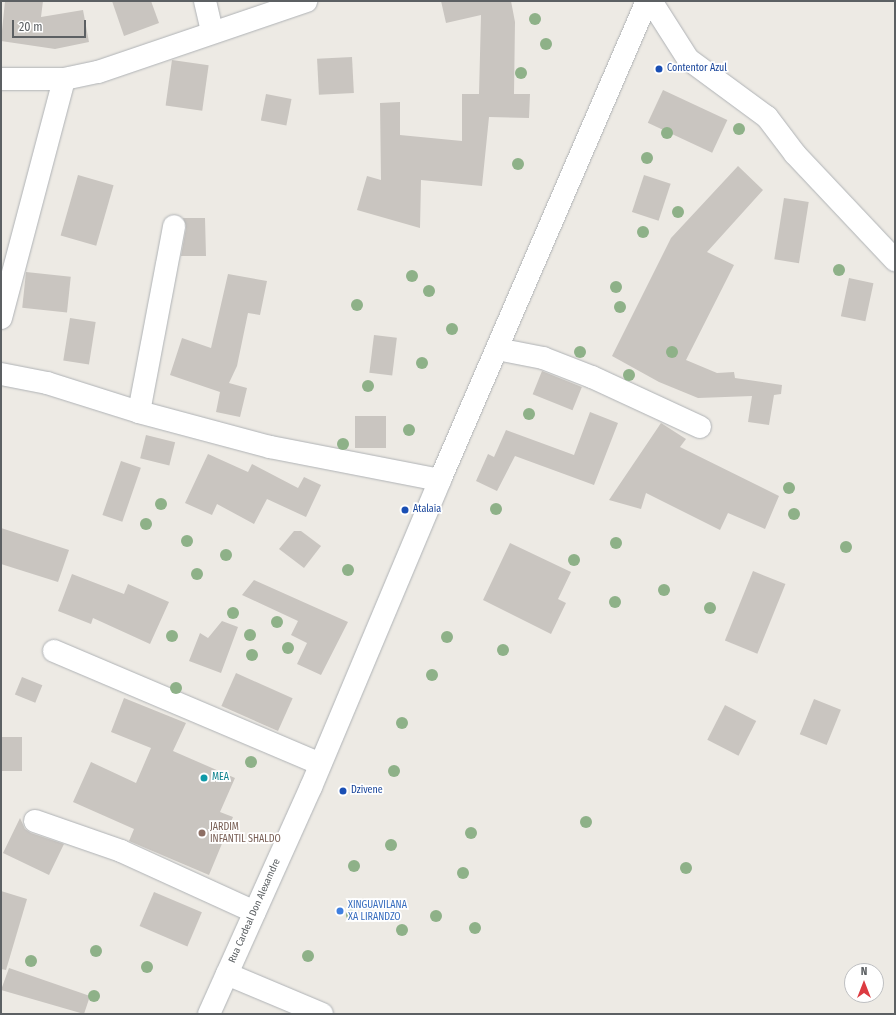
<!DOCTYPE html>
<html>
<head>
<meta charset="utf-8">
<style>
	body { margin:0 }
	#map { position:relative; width:896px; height:1015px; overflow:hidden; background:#edeae4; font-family:"Fira Sans Condensed",sans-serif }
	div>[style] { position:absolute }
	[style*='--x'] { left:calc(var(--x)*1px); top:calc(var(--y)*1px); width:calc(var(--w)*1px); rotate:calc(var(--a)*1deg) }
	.building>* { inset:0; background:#c9c5c0; transform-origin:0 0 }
	.roads { filter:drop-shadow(0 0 1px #afb2b5) drop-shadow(0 0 1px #afb2b5) }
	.minor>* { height:22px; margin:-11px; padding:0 11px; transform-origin:11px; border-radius:11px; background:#fff }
	.tertiary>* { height:22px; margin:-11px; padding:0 11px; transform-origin:11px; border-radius:11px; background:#fff }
	.secondary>* { height:22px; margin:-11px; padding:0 11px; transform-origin:11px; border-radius:11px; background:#fff }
	.trees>* { width:12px; height:12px; margin:-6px; border-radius:50%; background:#8eb188 }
	.dots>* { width:11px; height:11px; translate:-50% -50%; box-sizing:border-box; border:2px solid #fff; border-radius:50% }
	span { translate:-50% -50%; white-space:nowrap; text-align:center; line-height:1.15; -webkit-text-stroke:3.5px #fff; paint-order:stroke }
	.transit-label { font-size:10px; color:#164399 }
	.left { translate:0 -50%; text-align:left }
	.culture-label { font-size:10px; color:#0d838f }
	.education-label { font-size:10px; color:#785e54 }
	.shop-label { font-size:10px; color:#366cbe }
	.street-label { font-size:10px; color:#5c6063 }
	.frame { position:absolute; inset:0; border:2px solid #5c6063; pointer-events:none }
	.north { position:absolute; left:844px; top:963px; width:40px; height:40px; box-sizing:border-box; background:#fff; border:1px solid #bebfc1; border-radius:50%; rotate:0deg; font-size:11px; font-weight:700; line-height:16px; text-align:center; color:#5c6063 }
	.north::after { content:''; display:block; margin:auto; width:14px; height:18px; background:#dc3b41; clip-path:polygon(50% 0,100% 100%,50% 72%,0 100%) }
	.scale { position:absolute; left:12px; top:20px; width:74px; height:18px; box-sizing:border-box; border:2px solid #5c6063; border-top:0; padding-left:5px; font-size:12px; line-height:14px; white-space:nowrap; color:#5c6063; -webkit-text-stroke:3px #fff; paint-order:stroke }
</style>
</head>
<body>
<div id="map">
	<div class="building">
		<i style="clip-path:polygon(5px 1px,43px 1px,41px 17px,83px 10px,89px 42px,55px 49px,1px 41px)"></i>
		<i style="clip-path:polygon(112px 1px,151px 1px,159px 23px,124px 36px)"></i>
		<i style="clip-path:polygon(441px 1px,511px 1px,515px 22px,514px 94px,530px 94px,529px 118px,489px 117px,482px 186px,421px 180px,420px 228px,357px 210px,367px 176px,381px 180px,380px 103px,400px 102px,400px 135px,462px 141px,462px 94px,479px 94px,481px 15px,446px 23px)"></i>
		<i style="left:352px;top:57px;width:36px;height:35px;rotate:87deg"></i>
		<i style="left:172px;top:60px;width:37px;height:46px;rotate:8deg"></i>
		<i style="left:663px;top:90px;width:71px;height:36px;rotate:25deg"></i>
		<i style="left:266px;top:94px;width:26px;height:27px;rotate:11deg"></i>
		<i style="clip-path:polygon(738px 166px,763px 190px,707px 252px,734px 265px,686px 360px,717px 373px,734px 372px,735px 378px,782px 385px,781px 394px,774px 395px,769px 425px,748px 422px,752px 396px,698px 398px,659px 382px,612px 356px,671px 238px)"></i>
		<i style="left:78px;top:175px;width:37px;height:63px;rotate:16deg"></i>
		<i style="left:644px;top:175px;width:28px;height:39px;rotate:18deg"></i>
		<i style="left:784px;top:198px;width:25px;height:62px;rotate:9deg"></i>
		<i style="clip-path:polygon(183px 218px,205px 218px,206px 256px,181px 256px,186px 228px)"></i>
		<i style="left:26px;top:272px;width:45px;height:36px;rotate:6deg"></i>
		<i style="clip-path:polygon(228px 274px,267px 281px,260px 315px,248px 313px,237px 366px,229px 383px,247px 388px,240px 417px,216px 412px,220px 392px,170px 375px,182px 338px,211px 348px)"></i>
		<i style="left:849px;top:278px;width:25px;height:39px;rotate:12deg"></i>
		<i style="left:70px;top:318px;width:26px;height:43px;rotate:9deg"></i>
		<i style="left:374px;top:335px;width:23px;height:38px;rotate:7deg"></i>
		<i style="left:542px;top:371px;width:43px;height:25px;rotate:22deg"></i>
		<i style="clip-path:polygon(590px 412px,618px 423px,594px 485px,515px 456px,497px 491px,476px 481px,488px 454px,494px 457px,506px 430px,574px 455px)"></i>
		<i style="left:355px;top:416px;width:31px;height:32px"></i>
		<i style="clip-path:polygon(661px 423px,686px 439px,680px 447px,779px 496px,765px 529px,728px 513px,720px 530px,646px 493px,641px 509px,609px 500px)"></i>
		<i style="left:146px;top:435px;width:30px;height:24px;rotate:14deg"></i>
		<i style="clip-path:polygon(208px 454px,248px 472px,252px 464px,298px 488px,304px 477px,321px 485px,306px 517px,267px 499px,254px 524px,217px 504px,212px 515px,185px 503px)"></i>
		<i style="left:121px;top:461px;width:21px;height:57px;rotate:19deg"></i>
		<i style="clip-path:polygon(1px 528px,69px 550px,58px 582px,1px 564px)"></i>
		<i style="clip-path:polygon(294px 531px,301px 531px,321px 546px,304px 568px,279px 549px)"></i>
		<i style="clip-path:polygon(510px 543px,571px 572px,558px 599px,566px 603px,551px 634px,483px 600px)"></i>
		<i style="left:753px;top:571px;width:35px;height:75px;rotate:22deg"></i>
		<i style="clip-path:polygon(72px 574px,124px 594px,128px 584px,169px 602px,150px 644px,93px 618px,91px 624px,58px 611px)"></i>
		<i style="clip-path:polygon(254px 580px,348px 622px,321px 675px,297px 664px,307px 643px,291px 635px,298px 621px,242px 595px)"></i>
		<i style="clip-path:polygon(222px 621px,238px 627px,221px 673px,189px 661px,200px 633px,208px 638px)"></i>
		<i style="left:236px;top:673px;width:62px;height:36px;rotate:24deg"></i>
		<i style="left:22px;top:677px;width:22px;height:19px;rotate:22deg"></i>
		<i style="clip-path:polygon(124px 698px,186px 723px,173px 751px,235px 778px,220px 812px,233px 817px,209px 875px,129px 841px,134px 829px,73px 802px,91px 762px,136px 783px,151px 748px,111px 732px)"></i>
		<i style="left:814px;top:699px;width:29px;height:38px;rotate:22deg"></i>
		<i style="left:725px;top:705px;width:35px;height:39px;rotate:27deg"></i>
		<i style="left:1px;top:737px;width:21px;height:34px"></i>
		<i style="clip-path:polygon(20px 818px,25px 829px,31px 833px,64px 844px,49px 875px,3px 853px)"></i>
		<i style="clip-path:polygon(1px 891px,27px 899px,6px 970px,1px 969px)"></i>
		<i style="left:154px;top:892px;width:52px;height:37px;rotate:23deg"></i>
		<i style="clip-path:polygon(9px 968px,90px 996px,84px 1014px,1px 990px)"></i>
	</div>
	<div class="roads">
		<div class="minor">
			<i style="--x:205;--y:1;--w:32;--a:77"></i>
			<i style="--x:651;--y:1;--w:69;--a:57.5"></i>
			<i style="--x:688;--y:59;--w:98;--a:36.3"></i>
			<i style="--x:767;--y:117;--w:46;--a:52.9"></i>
			<i style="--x:795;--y:154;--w:146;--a:46.7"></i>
			<i style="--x:1;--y:79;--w:63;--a:0"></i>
			<i style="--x:64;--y:79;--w:35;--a:-12"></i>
			<i style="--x:98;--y:72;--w:220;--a:-18.8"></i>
			<i style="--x:1;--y:318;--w:247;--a:-75.2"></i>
			<i style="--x:497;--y:349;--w:47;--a:11.1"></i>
			<i style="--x:543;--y:358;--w:53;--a:21.2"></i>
			<i style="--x:592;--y:377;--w:119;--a:24.8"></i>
			<i style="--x:1;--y:374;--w:47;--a:11.1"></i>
			<i style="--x:47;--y:383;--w:96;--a:17.5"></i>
			<i style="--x:139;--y:412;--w:136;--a:15"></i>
			<i style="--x:270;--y:447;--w:173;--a:11"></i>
			<i style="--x:139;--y:412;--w:189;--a:-79.3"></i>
			<i style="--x:54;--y:651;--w:289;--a:23"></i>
			<i style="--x:35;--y:821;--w:91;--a:19.2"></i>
			<i style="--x:121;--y:851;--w:147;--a:24.5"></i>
			<i style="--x:227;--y:974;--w:103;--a:22.8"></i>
		</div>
		<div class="tertiary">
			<i style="--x:311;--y:787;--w:333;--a:-67.2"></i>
			<i style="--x:440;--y:480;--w:522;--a:-66.63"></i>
		</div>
		<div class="secondary">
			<i style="--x:209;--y:1014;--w:249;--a:-65.8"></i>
		</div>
	</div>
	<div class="trees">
		<i style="left:535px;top:19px"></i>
		<i style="left:546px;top:44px"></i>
		<i style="left:521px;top:73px"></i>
		<i style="left:739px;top:129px"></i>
		<i style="left:667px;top:133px"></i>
		<i style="left:647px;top:158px"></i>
		<i style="left:518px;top:164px"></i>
		<i style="left:678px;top:212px"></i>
		<i style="left:643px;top:232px"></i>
		<i style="left:839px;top:270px"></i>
		<i style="left:412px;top:276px"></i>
		<i style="left:616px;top:287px"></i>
		<i style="left:429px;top:291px"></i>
		<i style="left:357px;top:305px"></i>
		<i style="left:620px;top:307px"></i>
		<i style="left:452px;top:329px"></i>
		<i style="left:580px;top:352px"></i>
		<i style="left:672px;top:352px"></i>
		<i style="left:422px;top:363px"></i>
		<i style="left:629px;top:375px"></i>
		<i style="left:368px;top:386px"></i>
		<i style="left:529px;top:414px"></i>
		<i style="left:409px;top:430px"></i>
		<i style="left:343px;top:444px"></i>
		<i style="left:789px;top:488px"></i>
		<i style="left:161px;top:504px"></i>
		<i style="left:496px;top:509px"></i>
		<i style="left:794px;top:514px"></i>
		<i style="left:146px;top:524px"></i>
		<i style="left:187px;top:541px"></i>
		<i style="left:616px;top:543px"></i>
		<i style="left:846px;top:547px"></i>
		<i style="left:226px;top:555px"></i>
		<i style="left:574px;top:560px"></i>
		<i style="left:348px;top:570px"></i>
		<i style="left:197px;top:574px"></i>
		<i style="left:664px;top:590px"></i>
		<i style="left:615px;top:602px"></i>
		<i style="left:710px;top:608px"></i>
		<i style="left:233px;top:613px"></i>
		<i style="left:277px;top:622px"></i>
		<i style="left:250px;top:635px"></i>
		<i style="left:172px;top:636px"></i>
		<i style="left:447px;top:637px"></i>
		<i style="left:288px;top:648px"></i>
		<i style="left:503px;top:650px"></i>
		<i style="left:252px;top:655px"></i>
		<i style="left:432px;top:675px"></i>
		<i style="left:176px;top:688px"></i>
		<i style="left:402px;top:723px"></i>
		<i style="left:251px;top:762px"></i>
		<i style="left:394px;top:771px"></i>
		<i style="left:586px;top:822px"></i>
		<i style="left:471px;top:833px"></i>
		<i style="left:391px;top:845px"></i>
		<i style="left:354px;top:866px"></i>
		<i style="left:686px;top:868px"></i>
		<i style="left:463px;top:873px"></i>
		<i style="left:352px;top:915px"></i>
		<i style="left:436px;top:916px"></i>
		<i style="left:475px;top:928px"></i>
		<i style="left:402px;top:930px"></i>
		<i style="left:96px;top:951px"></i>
		<i style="left:308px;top:956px"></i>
		<i style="left:31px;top:961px"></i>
		<i style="left:147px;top:967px"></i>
		<i style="left:94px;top:996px"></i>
	</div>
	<div class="dots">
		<i style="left:659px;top:69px;background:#1a4fb4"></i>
		<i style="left:405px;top:510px;background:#1a4fb4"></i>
		<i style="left:204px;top:778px;background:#0f9aa8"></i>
		<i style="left:343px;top:791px;background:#1a4fb4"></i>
		<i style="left:202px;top:833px;background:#8d6e63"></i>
		<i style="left:340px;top:911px;background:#3f7fe0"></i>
	</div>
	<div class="transit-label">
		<span class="left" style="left:667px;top:69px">Contentor Azul</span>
		<span class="left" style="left:413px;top:510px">Atalaia</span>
		<span class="left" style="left:351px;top:791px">Dzivene</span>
	</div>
	<div class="culture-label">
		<span class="left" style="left:212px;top:778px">MEA</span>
	</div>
	<div class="education-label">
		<span class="left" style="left:210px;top:833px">JARDIM<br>INFANTIL SHALDO</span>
	</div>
	<div class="shop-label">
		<span class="left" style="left:348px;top:911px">XINGUAVILANA<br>XA LIRANDZO</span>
	</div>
	<div class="street-label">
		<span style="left:255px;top:911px;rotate:-66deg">Rua Cardeal Don Alexamdre</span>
	</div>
	<div class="frame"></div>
	<div class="north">N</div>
	<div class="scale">20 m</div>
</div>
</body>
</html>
